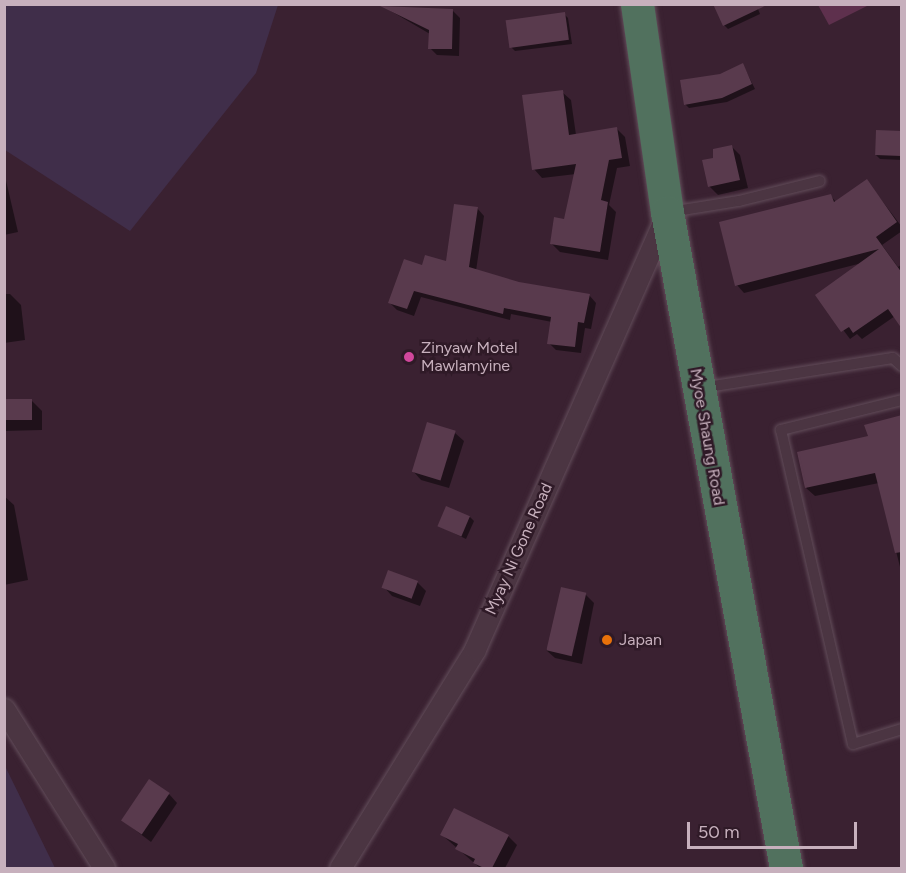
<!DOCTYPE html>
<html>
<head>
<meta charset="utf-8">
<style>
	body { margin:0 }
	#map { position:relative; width:906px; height:873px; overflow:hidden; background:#3a2131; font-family:Figtree,sans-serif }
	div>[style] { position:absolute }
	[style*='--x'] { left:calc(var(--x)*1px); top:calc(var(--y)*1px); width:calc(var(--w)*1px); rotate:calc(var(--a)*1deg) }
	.green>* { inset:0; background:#402e4a }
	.water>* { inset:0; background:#5e304d }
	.shadow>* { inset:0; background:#0007 }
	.building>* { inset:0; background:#593a4d; transform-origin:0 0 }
	.roads { filter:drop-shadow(0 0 2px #624d5a) drop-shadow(0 0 2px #624d5a) }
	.lane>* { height:10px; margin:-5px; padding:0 5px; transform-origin:5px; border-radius:5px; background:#4b3542 }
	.street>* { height:21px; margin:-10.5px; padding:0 10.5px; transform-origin:10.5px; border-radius:10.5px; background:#4b3542 }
	.highway>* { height:33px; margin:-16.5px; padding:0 16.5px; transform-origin:16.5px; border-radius:16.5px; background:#51715e }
	.dots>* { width:16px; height:16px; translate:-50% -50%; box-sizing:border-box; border:3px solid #2f1a27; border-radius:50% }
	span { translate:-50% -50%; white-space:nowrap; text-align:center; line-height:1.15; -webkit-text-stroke:5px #2f1a27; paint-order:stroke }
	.poi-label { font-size:16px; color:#c7b0bd }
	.left { translate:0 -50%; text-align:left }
	.street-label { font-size:16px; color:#c7b0bd }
	.frame { position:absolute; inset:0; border:6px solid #c7b0bd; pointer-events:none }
	.scale { position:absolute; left:687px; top:822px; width:170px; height:27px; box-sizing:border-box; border:3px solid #c7b0bd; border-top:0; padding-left:8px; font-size:18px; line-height:21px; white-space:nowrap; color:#c7b0bd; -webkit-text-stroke:4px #2f1a27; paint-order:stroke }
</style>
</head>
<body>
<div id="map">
	<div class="green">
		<i style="clip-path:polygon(4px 5px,5px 4px,278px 5px,256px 73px,130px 231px,5px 150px)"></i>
		<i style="clip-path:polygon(4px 766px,5px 766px,55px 868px,5px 868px)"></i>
	</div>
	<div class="water">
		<i style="clip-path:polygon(818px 5px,869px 5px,829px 25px)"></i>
	</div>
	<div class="shadow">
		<i style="clip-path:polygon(756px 4px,760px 14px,728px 29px,724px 25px)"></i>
		<i style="clip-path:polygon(384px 7px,453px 11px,460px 18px,459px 56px,437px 55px,430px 48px,430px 34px)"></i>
		<i style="clip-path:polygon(564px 14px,568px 18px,572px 44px,515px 51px,511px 47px)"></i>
		<i style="clip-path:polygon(743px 65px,755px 89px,727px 102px,689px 108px,685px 104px,720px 75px)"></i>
		<i style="clip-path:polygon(562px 92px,571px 100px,576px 135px,617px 129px,625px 137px,630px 166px,617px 168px,609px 205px,616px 212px,608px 260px,560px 252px,551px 243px,566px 221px,576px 174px,542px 178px,534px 169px)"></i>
		<i style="clip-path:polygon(902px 132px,902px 160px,880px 159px,876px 155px)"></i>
		<i style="clip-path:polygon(731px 146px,740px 155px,748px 188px,718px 195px,709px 186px,714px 159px)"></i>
		<i style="clip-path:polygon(4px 172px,18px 232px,4px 235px)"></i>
		<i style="clip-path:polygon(867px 181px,902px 227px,902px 231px,882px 245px,898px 267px,902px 264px,902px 324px,895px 316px,862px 339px,857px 334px,850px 339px,817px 295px,862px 263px,744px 293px,737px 285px,831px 196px,836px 202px)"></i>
		<i style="clip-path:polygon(477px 208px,484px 216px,476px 271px,519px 283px,589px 295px,596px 303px,591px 329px,585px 328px,581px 353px,556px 350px,549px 343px,552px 322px,511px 314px,510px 320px,421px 297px,414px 316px,397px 310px,390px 303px,423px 267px,447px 263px)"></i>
		<i style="clip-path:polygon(4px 294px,10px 294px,21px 305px,25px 340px,4px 343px)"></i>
		<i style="clip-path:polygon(32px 401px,42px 411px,42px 430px,4px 431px,4px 402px)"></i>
		<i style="clip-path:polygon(902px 419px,902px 575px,879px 483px,815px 496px,806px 488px,869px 438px)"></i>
		<i style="clip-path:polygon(455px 433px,464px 441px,449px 488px,421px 480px,413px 471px)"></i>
		<i style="clip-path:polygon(4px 496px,14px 505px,28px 580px,4px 585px)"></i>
		<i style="clip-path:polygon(470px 517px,474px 521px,466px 539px,439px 526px)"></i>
		<i style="clip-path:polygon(417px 582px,426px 591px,420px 606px,392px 596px,384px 587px)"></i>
		<i style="clip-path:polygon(585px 594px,594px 603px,582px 664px,555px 658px,546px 650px)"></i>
		<i style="clip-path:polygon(169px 794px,177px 803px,151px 842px,122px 820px)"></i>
		<i style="clip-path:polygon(442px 835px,508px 836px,517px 845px,505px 868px,480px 868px)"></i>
	</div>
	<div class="building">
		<i style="clip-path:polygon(713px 4px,769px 4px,723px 26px)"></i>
		<i style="clip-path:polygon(380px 6px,453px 9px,452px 49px,428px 49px,429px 30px)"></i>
		<i style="left:565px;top:12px;width:28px;height:60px;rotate:82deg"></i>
		<i style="clip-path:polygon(743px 63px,752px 84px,722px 98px,684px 105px,680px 80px,720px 74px)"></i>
		<i style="clip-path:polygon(563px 90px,569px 135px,617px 127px,622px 158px,609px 160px,601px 200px,608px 202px,600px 252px,550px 244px,554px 217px,564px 219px,576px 164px,532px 170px,522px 95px)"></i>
		<i style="left:876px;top:130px;width:26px;height:25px;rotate:2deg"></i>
		<i style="clip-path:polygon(732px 145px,740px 180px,708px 187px,702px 160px,713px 158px,713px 149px)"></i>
		<i style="clip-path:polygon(867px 179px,897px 222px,876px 237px,902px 273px,902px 329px,888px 309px,853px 333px,849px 327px,841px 332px,815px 295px,879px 249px,735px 286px,719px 222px,831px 194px,834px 202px)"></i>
		<i style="clip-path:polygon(454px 204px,478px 207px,469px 267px,519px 282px,590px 294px,584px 323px,578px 322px,575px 347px,547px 344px,551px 317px,504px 308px,503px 314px,414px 291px,407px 309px,388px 303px,404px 259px,422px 265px,425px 255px,446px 261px)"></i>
		<i style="left:32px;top:399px;width:21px;height:28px;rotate:90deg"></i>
		<i style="clip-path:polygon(902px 415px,902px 552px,895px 553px,875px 473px,805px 488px,797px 452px,868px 436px,864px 425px)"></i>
		<i style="left:427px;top:422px;width:30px;height:52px;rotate:17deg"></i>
		<i style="left:446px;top:506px;width:26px;height:22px;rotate:23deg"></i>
		<i style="left:388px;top:570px;width:32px;height:19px;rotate:20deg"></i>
		<i style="left:561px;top:587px;width:26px;height:65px;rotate:13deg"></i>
		<i style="left:149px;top:779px;width:25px;height:50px;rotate:34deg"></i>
		<i style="clip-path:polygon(454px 808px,509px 835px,492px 868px,484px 868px,473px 863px,475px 859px,455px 849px,458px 844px,440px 835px)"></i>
	</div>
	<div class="roads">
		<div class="lane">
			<i style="--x:670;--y:212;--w:70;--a:-9.1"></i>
			<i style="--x:739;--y:201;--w:83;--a:-13.9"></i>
			<i style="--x:701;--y:388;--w:194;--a:-8.9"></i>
			<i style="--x:893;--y:358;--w:12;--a:42"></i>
			<i style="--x:902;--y:400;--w:125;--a:166.1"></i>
			<i style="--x:781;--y:430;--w:322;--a:77.1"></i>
			<i style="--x:853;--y:744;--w:51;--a:-17"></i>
		</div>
		<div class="street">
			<i style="--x:4;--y:709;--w:188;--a:57.8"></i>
			<i style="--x:340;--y:868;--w:257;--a:-58.3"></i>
			<i style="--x:475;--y:649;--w:476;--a:-66.2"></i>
		</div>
		<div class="highway">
			<i style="--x:637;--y:4;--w:210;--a:81.8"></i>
			<i style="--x:667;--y:212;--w:667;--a:79.72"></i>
		</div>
	</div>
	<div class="dots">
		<i style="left:409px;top:357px;background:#d1479c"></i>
		<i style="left:607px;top:640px;background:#e8710a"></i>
	</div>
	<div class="poi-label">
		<span class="left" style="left:421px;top:357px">Zinyaw Motel<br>Mawlamyine</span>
		<span class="left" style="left:619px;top:640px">Japan</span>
	</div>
	<div class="street-label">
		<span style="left:707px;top:437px;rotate:80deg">Myoe Shaung Road</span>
		<span style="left:519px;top:549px;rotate:-66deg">Myay Ni Gone Road</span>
	</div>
	<div class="frame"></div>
	<div class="scale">50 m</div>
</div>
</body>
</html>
